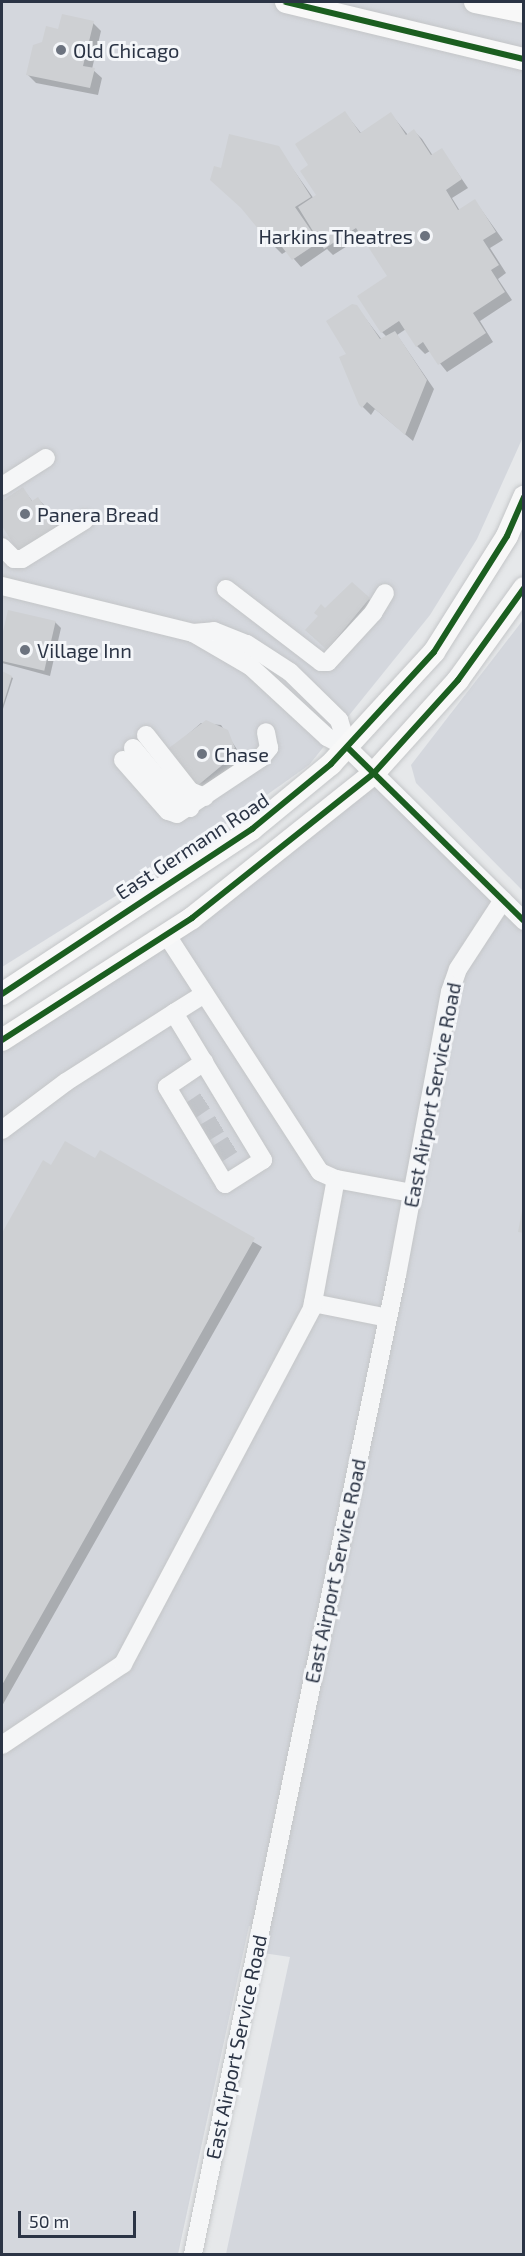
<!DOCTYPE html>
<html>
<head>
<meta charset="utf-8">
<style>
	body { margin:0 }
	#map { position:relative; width:525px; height:2256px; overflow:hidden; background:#e6e8ea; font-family:"Exo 2",sans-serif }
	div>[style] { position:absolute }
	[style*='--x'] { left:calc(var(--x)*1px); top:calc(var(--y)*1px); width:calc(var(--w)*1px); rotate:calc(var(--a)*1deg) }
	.built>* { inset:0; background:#d4d7dd }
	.shadow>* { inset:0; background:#0003 }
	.building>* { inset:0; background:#ced0d3; transform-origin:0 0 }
	.minor-tunnel>* { height:18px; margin-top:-9px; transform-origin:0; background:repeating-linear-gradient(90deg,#c1c4c9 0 18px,transparent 0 27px) }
	.roads { filter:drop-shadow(0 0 2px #c4c6c8) drop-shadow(0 0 2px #c4c6c8) }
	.minor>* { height:18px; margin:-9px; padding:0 9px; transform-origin:9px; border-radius:9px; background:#f5f6f7 }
	.major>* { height:22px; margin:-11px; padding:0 11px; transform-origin:11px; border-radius:11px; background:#f8f8f8 }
	.cycleway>* { height:6px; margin:-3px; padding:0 3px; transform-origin:3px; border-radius:3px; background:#1b5e20 }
	.dots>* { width:16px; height:16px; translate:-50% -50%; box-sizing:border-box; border:3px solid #f4f6f9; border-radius:50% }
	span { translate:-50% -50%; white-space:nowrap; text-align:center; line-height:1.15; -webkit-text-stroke:6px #f4f6f9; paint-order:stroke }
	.poi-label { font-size:20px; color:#2b3445 }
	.left { translate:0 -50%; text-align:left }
	.right { translate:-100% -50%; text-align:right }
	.street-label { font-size:20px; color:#2b3445 }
	.frame { position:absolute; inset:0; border:3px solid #2b3445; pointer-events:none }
	.scale { position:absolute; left:18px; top:2211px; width:118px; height:27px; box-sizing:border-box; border:3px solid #2b3445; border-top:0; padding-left:8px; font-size:18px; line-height:21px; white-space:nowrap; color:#2b3445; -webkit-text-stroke:4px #f4f6f9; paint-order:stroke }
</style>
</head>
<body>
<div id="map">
	<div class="built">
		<i style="clip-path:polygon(2px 2px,523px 2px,523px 437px,477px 539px,430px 615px,309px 765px,186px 852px,2px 967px)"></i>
		<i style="clip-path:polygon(523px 620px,523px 891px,416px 783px,411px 765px)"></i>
		<i style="clip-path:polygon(374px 773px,523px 921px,523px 2254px,226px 2254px,290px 1957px,256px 1952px,261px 1929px,249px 1926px,178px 2254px,2px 2254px,2px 1040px,96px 977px)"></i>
	</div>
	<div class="shadow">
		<i style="clip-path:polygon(93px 23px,101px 31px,92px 69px,102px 78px,98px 95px,36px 83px,28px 75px,44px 43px)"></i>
		<i style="clip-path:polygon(345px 113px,361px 133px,391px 114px,408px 135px,414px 131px,422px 139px,433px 156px,442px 150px,468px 188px,452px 198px,460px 211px,475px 201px,503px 240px,490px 248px,506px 273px,498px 279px,512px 300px,480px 321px,493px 342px,447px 372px,430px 351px,425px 354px,417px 346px,406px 329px,397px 335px,434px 389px,413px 441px,375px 409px,371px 415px,360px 404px,348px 354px,356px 306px,382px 340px,387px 337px,382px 332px,389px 277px,363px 236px,333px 255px,327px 249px,301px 267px,287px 251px,282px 254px,274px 246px,244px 210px,223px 170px,278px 148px,314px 199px,318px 196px,310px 166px)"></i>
		<i style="clip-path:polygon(23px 489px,33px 502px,38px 499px,44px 505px,63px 534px,20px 552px,2px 523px,2px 503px)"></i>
		<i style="clip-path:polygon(369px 599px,375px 605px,334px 655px,313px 636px)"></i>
		<i style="clip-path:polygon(9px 612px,55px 622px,61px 628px,50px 676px,2px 663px)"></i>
		<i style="clip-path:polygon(2px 673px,13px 678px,2px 712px)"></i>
		<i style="clip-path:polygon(201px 723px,221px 725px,240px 754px,233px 758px,237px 763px,203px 792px,171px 749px)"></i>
		<i style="clip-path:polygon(101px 1152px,262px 1247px,2px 1706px,2px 1236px,43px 1162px,52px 1167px,96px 1160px)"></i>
	</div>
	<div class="building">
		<i style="clip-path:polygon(62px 14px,94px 21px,83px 66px,95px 68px,90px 88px,26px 75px,33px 45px,42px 42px,46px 26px,58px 29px)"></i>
		<i style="clip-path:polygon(345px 111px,360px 133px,391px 112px,406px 135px,414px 129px,431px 155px,442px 148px,462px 179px,446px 190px,458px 210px,475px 199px,496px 232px,483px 240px,499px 265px,491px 270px,505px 292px,473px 313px,486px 333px,438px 365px,423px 342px,416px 347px,399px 321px,381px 333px,357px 296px,387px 276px,356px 228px,324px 249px,298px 207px,316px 195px,300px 171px,308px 165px,295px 144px)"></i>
		<i style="clip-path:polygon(229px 134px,279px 146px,311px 197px,295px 207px,319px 242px,292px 260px,279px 243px,273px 247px,241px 208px,210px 180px,214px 166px,221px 168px)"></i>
		<i style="clip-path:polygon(352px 304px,357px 305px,380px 339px,395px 331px,427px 380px,405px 435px,367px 402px,362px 408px,359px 405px,339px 357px,346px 354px,326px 321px)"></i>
		<i style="clip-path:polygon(23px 487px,32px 501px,38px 497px,58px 528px,19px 553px,2px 526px,2px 501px)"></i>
		<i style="clip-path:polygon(352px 582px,370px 598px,327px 650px,305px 630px,318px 616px,314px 613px,321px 604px,325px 608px)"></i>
		<i style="left:8px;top:610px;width:49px;height:51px;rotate:13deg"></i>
		<i style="clip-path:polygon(2px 671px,12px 676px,2px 708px)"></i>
		<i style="clip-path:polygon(206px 720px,228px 730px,235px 748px,229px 752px,232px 757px,196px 787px,169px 748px)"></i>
		<i style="clip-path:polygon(65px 1141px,95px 1158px,100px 1150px,255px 1238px,2px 1685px,2px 1233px,43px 1160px,51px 1165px)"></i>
		<i style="clip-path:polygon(522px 1211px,524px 1212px,524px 1233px,518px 1232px)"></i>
	</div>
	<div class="minor-tunnel">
		<i style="--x:190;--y:1111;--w:27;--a:-34"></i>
		<i style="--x:204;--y:1133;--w:27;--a:-31"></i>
		<i style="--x:217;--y:1154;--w:26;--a:-32"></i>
	</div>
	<div class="roads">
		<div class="minor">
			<i style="--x:2;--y:486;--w:52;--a:-32.5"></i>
			<i style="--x:2;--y:547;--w:17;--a:45"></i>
			<i style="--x:14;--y:559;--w:8;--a:0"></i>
			<i style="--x:22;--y:559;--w:74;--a:-31.8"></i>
			<i style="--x:2;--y:586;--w:197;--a:13.8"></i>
			<i style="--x:193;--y:633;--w:66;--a:30.1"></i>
			<i style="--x:250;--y:666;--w:105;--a:42.7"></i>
			<i style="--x:327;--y:737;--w:24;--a:28"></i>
			<i style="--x:348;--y:748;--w:247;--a:44.5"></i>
			<i style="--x:226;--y:589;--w:120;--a:37.5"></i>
			<i style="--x:321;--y:662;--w:7;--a:0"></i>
			<i style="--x:328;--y:662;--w:67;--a:-47.4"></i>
			<i style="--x:373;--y:613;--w:23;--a:-59"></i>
			<i style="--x:193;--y:633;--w:21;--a:-5"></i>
			<i style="--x:214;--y:631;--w:35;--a:22"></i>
			<i style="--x:247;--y:644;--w:51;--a:33.1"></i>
			<i style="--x:290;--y:672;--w:69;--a:44.4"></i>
			<i style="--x:339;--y:720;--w:29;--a:72"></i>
			<i style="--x:146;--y:735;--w:71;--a:51.8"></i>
			<i style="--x:190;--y:791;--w:16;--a:22"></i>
			<i style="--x:133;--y:748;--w:69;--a:50.3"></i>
			<i style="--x:177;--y:801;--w:15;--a:28"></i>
			<i style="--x:123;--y:760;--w:68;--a:48.6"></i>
			<i style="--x:168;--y:811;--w:9;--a:18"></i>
			<i style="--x:177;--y:814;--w:101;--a:-33.7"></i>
			<i style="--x:261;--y:758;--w:13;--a:-51"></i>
			<i style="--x:269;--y:748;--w:16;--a:-101"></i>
			<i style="--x:166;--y:934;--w:283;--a:57.1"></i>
			<i style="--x:320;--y:1172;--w:17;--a:24"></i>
			<i style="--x:336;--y:1179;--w:77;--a:10.4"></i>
			<i style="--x:174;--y:1013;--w:36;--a:-32"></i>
			<i style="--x:2;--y:1130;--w:80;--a:-36.9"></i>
			<i style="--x:66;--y:1082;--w:128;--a:-32.6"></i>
			<i style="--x:174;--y:1013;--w:172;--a:58.8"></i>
			<i style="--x:263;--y:1160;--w:45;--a:147.7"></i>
			<i style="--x:225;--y:1184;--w:113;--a:-120.9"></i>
			<i style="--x:167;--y:1087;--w:45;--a:-34"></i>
			<i style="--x:313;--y:1303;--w:76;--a:11.3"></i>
			<i style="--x:2;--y:1745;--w:146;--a:-33.8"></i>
			<i style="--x:123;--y:1664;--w:403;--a:-62"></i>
			<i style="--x:312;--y:1308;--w:131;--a:-79.5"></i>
			<i style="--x:193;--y:2254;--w:1000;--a:-78.23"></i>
			<i style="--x:397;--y:1275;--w:288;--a:-79.4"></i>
			<i style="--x:450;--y:992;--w:24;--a:-71"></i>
			<i style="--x:458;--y:969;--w:82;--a:-56.9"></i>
		</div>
		<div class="major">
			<i style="--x:286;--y:2;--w:245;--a:13.5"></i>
			<i style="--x:475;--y:2;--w:50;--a:11.5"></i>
			<i style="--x:2;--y:994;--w:300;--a:-33.4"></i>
			<i style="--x:252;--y:829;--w:102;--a:-39.4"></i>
			<i style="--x:331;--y:764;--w:152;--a:-47.4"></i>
			<i style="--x:434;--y:652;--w:137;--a:-57.8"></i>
			<i style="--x:507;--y:536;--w:43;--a:-66.4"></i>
			<i style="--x:2;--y:1040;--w:226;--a:-32.7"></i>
			<i style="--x:192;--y:918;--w:233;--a:-38.5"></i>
			<i style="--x:374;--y:773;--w:125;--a:-47.9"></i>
			<i style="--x:458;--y:680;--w:113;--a:-54.3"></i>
		</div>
	</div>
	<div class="cycleway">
		<i style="--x:286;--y:2;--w:245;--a:13.5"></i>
		<i style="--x:348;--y:748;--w:247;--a:44.5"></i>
		<i style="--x:2;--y:994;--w:300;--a:-33.4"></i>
		<i style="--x:252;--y:829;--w:102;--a:-39.4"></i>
		<i style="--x:331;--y:764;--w:152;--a:-47.4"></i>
		<i style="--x:434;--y:652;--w:137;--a:-57.8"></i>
		<i style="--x:507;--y:536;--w:43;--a:-66.4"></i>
		<i style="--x:2;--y:1040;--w:226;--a:-32.7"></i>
		<i style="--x:192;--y:918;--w:233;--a:-38.5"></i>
		<i style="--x:374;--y:773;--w:125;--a:-47.9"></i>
		<i style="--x:458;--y:680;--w:113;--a:-54.3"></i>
	</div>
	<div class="dots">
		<i style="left:61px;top:50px;background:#6c737f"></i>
		<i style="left:425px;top:236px;background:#6c737f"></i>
		<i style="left:25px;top:514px;background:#6c737f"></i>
		<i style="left:25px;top:650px;background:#6c737f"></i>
		<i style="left:202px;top:754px;background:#6c737f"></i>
	</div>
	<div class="poi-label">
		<span class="left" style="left:73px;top:50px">Old Chicago</span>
		<span class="right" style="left:413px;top:236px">Harkins Theatres</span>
		<span class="left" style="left:37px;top:514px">Panera Bread</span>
		<span class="left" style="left:37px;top:650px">Village Inn</span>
		<span class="left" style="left:214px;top:754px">Chase</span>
	</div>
	<div class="street-label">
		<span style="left:192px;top:846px;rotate:-33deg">East Germann Road</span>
		<span style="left:432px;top:1095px;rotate:-79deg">East Airport Service Road</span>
		<span style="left:335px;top:1571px;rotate:-78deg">East Airport Service Road</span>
		<span style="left:236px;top:2047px;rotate:-78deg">East Airport Service Road</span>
	</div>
	<div class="frame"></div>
	<div class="scale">50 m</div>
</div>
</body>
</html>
